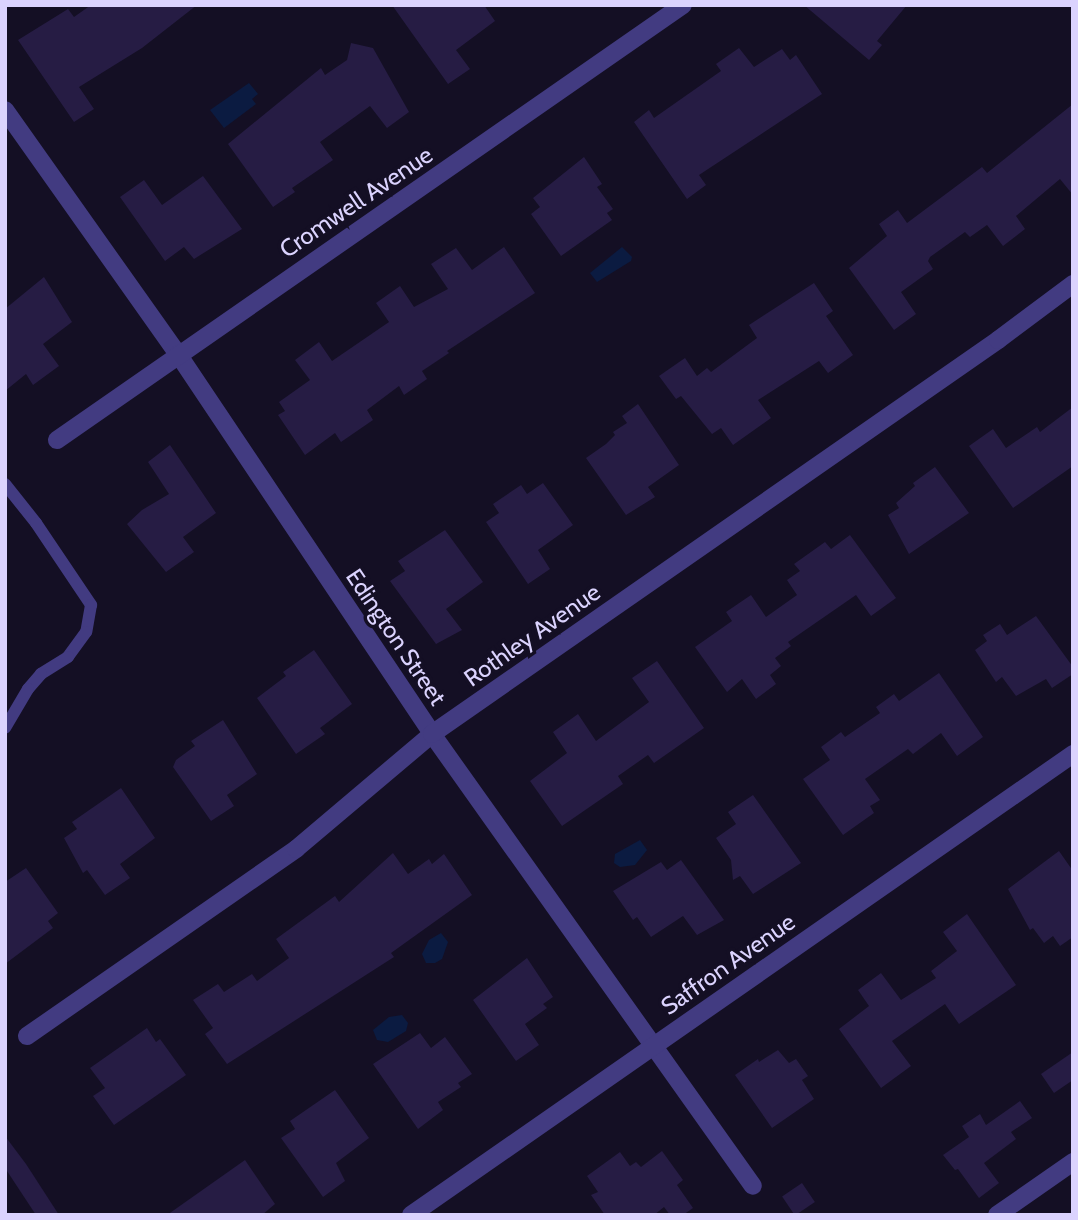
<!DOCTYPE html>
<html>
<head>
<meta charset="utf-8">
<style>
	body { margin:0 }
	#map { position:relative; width:1078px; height:1220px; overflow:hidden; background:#140f24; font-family:Cabin,sans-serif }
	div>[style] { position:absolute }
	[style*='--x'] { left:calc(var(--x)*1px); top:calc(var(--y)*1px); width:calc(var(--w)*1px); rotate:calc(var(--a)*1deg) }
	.water>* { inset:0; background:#0b1b41 }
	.building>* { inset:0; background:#261c44; transform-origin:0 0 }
	.service>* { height:12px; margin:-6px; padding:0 6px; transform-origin:6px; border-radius:6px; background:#423b81 }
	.minor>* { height:18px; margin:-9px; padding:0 9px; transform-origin:9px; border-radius:9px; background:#423b81 }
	span { translate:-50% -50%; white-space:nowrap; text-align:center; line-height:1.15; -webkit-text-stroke:7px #140f24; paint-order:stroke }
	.street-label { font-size:24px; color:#dbd3fe }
	.frame { position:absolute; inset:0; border:7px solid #dbd3fe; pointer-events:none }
</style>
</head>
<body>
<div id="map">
	<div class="water">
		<i style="clip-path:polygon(249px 83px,258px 94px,252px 99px,256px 104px,224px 128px,210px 110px)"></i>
		<i style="clip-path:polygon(622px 247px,632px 257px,631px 261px,597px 282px,590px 273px)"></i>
		<i style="clip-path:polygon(640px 840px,647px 850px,635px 865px,620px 867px,614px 863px,615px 854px)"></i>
		<i style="clip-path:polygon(441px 933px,448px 942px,442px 959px,435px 963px,426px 963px,422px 954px,429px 940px)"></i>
		<i style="clip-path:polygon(402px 1015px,408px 1023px,406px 1031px,388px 1042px,377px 1040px,373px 1030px,389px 1017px)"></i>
	</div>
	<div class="building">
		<i style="clip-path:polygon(91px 5px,197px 5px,142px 48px,79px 87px,94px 109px,74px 122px,18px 40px,68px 9px,74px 17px)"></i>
		<i style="clip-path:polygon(392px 5px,484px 5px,495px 21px,456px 50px,470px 69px,448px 84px)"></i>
		<i style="clip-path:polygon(804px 5px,907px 5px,877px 41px,882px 45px,869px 60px)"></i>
		<i style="clip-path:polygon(351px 43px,373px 48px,409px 112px,387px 128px,370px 106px,320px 142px,333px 160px,292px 188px,295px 192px,273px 207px,228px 144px,321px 68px,325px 75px,347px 60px)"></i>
		<i style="clip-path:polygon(739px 48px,754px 67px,782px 49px,790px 60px,796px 55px,822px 94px,699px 175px,706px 185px,687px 199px,634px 122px,649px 110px,654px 118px,721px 71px,716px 64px)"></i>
		<i style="clip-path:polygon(1073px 104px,1073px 195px,1060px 179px,1016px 216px,1025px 229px,1003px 246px,987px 225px,970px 237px,965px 232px,930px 257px,928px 261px,933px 269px,901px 292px,916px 314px,894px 330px,849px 268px,887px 236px,879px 224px,898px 210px,907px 223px,982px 167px,987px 173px)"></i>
		<i style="clip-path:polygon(584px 157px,602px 184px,597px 187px,613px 209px,607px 213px,612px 220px,561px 256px,531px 214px,540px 207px,533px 198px)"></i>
		<i style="clip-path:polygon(203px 176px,242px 229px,194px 259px,184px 247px,165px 261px,120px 197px,144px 180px,162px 205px)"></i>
		<i style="clip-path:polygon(504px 247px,535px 293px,447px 351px,449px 353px,422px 371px,427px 379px,404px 395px,399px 386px,367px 410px,373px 420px,341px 442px,335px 433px,305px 455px,278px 415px,285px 411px,279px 402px,310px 380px,295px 360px,319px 342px,332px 361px,389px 322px,376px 303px,400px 286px,414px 307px,448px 289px,431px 264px,456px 248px,472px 270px)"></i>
		<i style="clip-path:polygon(44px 277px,72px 322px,43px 344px,59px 366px,33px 385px,26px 374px,5px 391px,5px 309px)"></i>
		<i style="clip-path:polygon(814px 283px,833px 311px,826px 316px,853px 355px,828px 373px,819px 361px,758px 400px,771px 418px,733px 445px,721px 428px,712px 434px,681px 396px,676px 399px,659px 376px,685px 358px,697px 376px,707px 368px,711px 372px,757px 338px,749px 325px)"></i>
		<i style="clip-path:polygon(638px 404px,679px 465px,648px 487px,655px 497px,626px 515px,586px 458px,606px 444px,615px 435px,613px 432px,627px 423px,622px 416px)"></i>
		<i style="clip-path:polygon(1073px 407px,1073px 466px,1013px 508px,969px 446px,993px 429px,1006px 448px,1037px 427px,1040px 432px)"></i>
		<i style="clip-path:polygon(170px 445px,216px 513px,183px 537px,194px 552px,166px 572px,127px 524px,142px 510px,169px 494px,148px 462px)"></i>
		<i style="clip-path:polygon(935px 467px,969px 513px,909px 554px,888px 515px,899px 508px,896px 503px,915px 486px,913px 483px)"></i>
		<i style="clip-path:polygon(543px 483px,573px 525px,538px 550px,550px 569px,528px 584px,486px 522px,499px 513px,493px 504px,521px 485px,527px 494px)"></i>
		<i style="clip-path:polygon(445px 530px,483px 582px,446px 609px,462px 630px,436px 644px,390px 581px,405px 571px,398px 561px)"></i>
		<i style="clip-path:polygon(850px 535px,896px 598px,871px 616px,856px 595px,788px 642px,791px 646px,775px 658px,781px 666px,770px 675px,776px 684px,756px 699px,742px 679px,727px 692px,695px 647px,732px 621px,726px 612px,751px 595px,766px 617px,797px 595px,787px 580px,800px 571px,794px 564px,825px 542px,831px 549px)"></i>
		<i style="clip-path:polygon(1036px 616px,1073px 667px,1073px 674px,1052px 688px,1046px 679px,1016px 696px,1002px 677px,996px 682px,975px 650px,987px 641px,983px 635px,1000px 624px,1007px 635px)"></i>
		<i style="clip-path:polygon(314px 650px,352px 704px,320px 728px,325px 734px,296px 754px,257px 698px,286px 676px,283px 672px)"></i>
		<i style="clip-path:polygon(657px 661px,704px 728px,654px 763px,648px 755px,618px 776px,623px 784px,562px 826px,530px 781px,567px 753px,553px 732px,578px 714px,596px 741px,649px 702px,632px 678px)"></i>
		<i style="clip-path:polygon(939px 673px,983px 737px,957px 756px,941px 733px,913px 754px,908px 749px,865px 779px,880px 800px,870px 806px,874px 813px,843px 835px,803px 779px,830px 760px,821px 747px,841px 732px,845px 737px,880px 713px,876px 707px,894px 694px,899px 701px)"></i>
		<i style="clip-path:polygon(223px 720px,257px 774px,227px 795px,234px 806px,211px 821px,173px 767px,176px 760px,195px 746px,191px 741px)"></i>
		<i style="clip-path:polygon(121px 788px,155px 838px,120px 864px,130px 878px,105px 895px,87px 870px,83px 873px,64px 838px,77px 829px,72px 822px)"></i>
		<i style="clip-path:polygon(753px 795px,801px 863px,753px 894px,740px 876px,733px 880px,731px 860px,716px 838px,736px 824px,728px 812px)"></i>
		<i style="clip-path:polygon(1059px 851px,1073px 871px,1073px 937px,1060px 946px,1053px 936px,1044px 943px,1033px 928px,1030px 930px,1008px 889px)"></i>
		<i style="clip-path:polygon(393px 853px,408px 874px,429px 859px,432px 864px,444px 854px,472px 895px,391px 953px,394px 957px,227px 1064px,205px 1034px,213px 1028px,193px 1000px,218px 984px,224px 992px,252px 974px,257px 981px,289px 958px,276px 939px,335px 896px,339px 902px)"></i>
		<i style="clip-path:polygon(681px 860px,724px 920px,697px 935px,683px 916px,651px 937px,637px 917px,633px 920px,613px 891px,661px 862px,667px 870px)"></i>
		<i style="clip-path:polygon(26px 868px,58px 913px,48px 921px,53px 928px,5px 964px,5px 882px)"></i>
		<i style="clip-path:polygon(967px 914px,1016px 985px,959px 1024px,945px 1004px,892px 1041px,911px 1066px,881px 1088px,839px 1029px,869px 1006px,858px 990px,881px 973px,901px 1000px,936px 978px,931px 971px,957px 951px,943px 932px)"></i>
		<i style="clip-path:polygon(527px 958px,553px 997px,543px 1004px,547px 1008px,525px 1024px,539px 1045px,516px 1061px,473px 1000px)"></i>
		<i style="clip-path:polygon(147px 1028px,156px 1042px,160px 1039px,186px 1075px,114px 1125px,93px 1096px,105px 1088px,90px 1068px)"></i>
		<i style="clip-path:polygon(420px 1033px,431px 1048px,445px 1037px,472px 1074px,458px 1083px,461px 1087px,438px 1102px,443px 1110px,418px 1129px,373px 1064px)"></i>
		<i style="clip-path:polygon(778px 1050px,789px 1063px,796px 1059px,808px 1076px,802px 1080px,814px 1099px,772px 1128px,735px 1075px,758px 1059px,759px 1062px)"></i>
		<i style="clip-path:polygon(1073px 1052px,1073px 1080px,1054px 1093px,1041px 1074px)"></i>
		<i style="clip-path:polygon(335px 1090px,369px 1138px,336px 1163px,345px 1181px,323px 1197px,281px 1138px,295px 1129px,290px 1121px)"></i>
		<i style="clip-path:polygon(1020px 1101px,1032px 1118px,1011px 1132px,1016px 1139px,984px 1163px,999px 1183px,979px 1198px,958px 1169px,955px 1170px,943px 1155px,969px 1137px,962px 1126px,980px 1114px,986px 1125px)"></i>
		<i style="clip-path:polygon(5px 1136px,26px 1164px,59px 1215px,36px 1215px,5px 1168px)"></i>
		<i style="clip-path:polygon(662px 1151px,683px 1180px,677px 1185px,693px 1208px,683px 1215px,670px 1215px,664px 1207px,654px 1215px,605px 1215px,591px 1195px,598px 1192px,587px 1176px,620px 1152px,630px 1166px,636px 1162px,641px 1167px)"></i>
		<i style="clip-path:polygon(245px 1160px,275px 1204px,262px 1215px,167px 1215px)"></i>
		<i style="left:802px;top:1183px;width:23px;height:24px;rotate:56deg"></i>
	</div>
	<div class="service">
		<i style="--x:5;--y:484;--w:50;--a:51.5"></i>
		<i style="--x:36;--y:523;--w:99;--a:56.1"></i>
		<i style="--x:91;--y:605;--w:27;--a:100"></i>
		<i style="--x:86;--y:632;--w:31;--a:126"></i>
		<i style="--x:68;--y:657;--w:32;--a:148"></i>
		<i style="--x:41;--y:674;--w:20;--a:131"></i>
		<i style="--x:28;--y:689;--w:45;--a:120.5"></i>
	</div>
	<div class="minor">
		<i style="--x:5;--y:110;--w:299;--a:54.7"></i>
		<i style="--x:178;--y:354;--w:457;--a:56.2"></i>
		<i style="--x:432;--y:734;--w:554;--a:54.62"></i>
		<i style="--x:57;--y:440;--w:762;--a:-34.79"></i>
		<i style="--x:27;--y:1036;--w:328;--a:-34.8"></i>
		<i style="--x:296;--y:849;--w:178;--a:-40.2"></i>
		<i style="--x:432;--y:734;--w:690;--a:-34.84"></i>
		<i style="--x:998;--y:340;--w:94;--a:-36.7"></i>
		<i style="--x:411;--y:1215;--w:807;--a:-34.85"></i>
		<i style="--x:997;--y:1215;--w:93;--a:-34.9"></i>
	</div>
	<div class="street-label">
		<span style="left:356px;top:202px;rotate:-34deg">Cromwell Avenue</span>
		<span style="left:532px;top:635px;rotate:-35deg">Rothley Avenue</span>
		<span style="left:396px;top:637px;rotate:56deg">Edington Street</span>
		<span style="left:728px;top:964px;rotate:-35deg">Saffron Avenue</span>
	</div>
	<div class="frame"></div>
</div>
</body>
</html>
